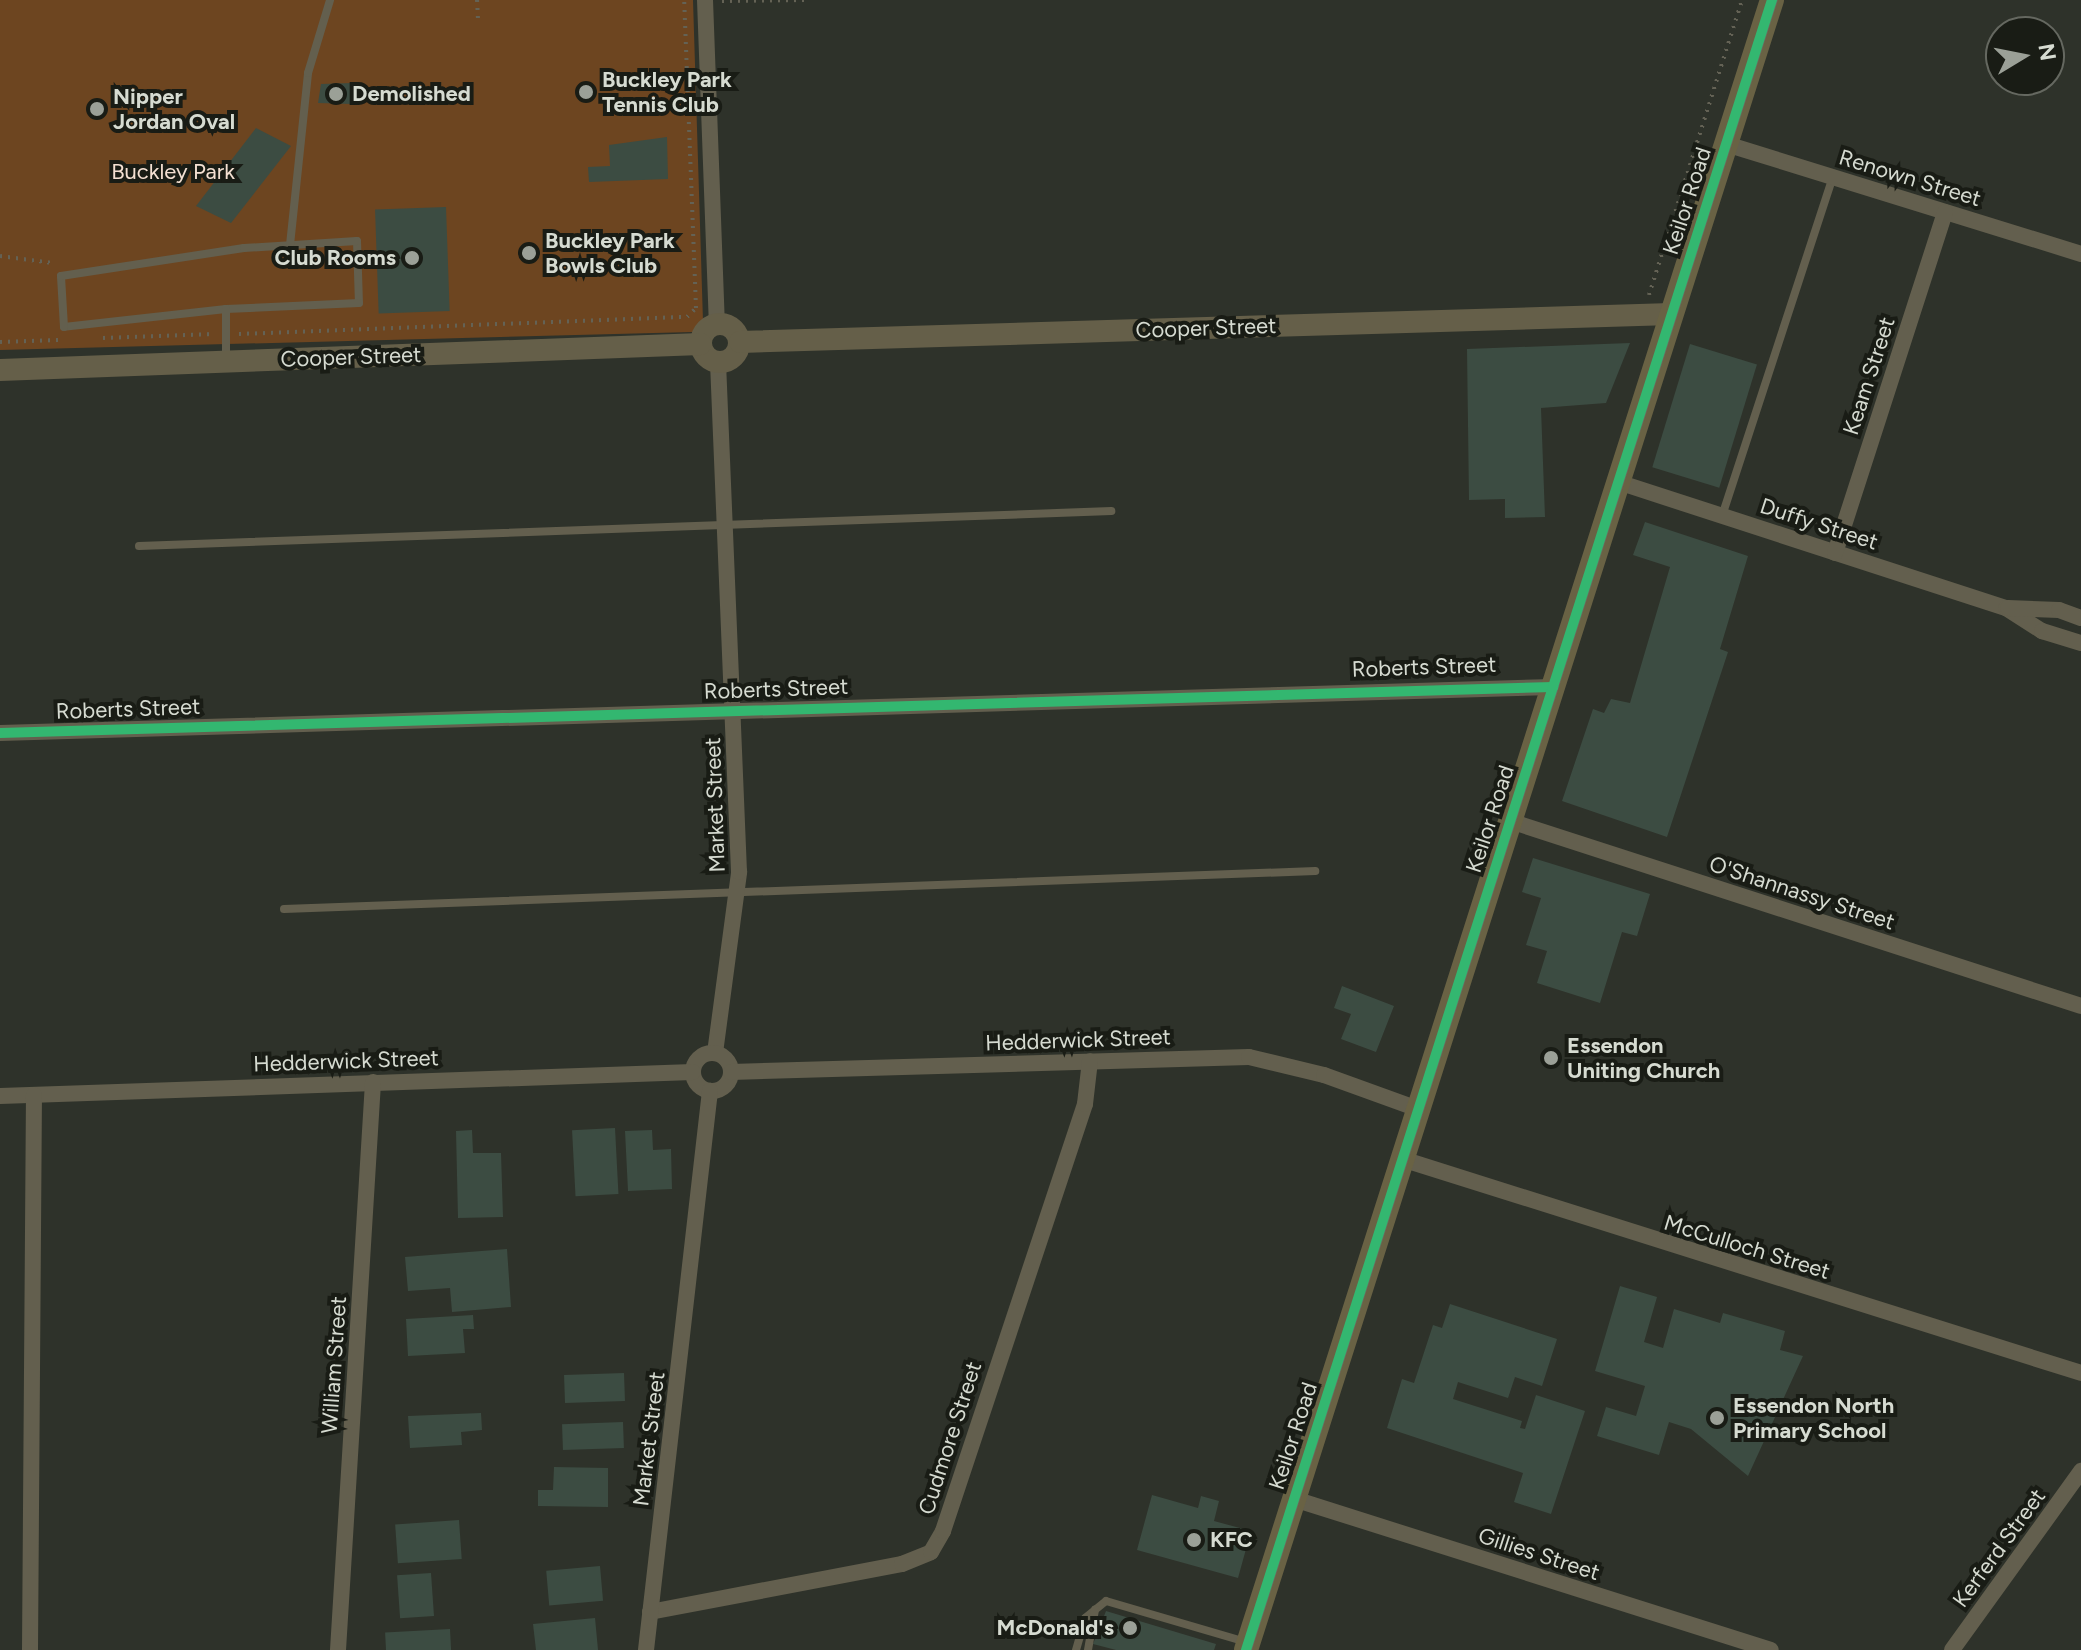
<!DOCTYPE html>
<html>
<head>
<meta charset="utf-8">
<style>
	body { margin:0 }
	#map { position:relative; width:2081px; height:1650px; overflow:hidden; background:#2e322a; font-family:Figtree,sans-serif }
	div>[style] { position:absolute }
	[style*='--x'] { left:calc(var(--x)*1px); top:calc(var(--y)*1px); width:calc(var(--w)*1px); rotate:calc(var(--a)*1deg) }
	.green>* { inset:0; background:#6d4520 }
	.building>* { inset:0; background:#3c4c42; transform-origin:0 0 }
	.path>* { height:4px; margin-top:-2px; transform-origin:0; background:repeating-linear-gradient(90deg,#646255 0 2px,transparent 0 8px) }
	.lane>* { height:8px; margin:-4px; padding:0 4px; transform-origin:4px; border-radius:4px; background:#635f4e }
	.street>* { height:16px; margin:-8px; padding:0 8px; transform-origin:8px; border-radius:8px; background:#635f4e }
	.street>.ring { margin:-8px; padding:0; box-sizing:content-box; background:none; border:16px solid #635f4e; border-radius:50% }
	.secondary>* { height:22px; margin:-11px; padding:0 11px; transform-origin:11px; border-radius:11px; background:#655f49 }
	.secondary>.ring { margin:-11px; padding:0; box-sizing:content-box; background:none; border:22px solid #655f49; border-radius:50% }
	.primary>* { height:24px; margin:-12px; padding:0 12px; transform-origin:12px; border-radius:12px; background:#696244 }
	.tram>* { height:2px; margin:-1px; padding:0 1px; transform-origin:1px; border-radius:1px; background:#6b6a5f }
	.cycleway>* { height:10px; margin:-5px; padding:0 5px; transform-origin:5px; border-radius:5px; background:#33b770 }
	.dots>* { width:22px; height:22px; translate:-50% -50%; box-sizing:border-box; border:4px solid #191c15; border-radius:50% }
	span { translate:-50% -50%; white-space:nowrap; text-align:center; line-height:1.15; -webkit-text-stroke:8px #191c15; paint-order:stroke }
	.poi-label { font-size:22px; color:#d6dbd1; font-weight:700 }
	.left { translate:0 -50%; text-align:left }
	.right { translate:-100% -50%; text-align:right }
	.park-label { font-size:22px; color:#f4e0d2 }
	.street-label { font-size:22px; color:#d6dbd1 }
	.north { position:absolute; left:1985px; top:16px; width:80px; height:80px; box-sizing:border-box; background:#191c15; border:2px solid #656860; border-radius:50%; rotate:80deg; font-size:22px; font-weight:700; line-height:32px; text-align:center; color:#d6dbd1 }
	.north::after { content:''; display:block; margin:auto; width:28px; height:36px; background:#9ba097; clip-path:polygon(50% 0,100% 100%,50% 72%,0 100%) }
</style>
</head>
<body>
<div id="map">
	<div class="green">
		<i style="clip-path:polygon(0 0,693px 0,703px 321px,693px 332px,0 350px)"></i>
	</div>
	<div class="building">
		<i style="clip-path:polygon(352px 83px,352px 104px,318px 103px,321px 84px)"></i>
		<i style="clip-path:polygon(256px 128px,291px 146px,231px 223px,196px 206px)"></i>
		<i style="clip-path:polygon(667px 137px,668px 179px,589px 182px,588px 167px,610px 166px,609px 145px)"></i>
		<i style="left:446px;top:207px;width:104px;height:71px;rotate:88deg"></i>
		<i style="clip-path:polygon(1630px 343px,1606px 403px,1541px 408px,1545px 517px,1505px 518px,1505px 499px,1469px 500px,1467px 349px)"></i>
		<i style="left:1690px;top:344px;width:70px;height:129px;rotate:17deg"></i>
		<i style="clip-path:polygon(1645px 522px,1748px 556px,1720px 649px,1728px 652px,1667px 837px,1562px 801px,1593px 709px,1604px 713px,1611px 699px,1630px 703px,1670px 567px,1633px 555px)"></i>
		<i style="clip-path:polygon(1533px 858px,1650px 894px,1637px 936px,1622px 932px,1600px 1003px,1537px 983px,1547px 951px,1526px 945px,1541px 898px,1522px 892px)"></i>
		<i style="clip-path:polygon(1342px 986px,1394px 1006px,1376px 1052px,1341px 1039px,1351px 1014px,1334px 1008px)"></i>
		<i style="left:615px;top:1128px;width:66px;height:43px;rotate:87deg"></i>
		<i style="clip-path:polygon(472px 1130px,473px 1153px,501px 1153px,503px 1217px,458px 1218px,456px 1131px)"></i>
		<i style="clip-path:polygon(652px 1130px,653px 1150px,671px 1149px,672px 1189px,628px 1191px,625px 1131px)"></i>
		<i style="clip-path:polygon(507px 1249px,511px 1307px,452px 1312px,450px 1288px,408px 1291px,405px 1257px)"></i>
		<i style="clip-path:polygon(1620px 1286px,1657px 1297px,1644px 1342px,1663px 1348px,1674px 1309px,1720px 1323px,1723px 1313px,1785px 1331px,1780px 1350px,1803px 1356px,1748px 1476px,1691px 1429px,1669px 1422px,1659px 1455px,1597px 1436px,1606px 1407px,1636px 1416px,1645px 1386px,1595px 1371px)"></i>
		<i style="clip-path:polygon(1450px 1304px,1557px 1339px,1542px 1386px,1515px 1377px,1508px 1398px,1458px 1382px,1453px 1399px,1522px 1421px,1520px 1428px,1525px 1429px,1536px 1395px,1585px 1411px,1551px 1514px,1514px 1502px,1523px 1473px,1387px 1428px,1402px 1379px,1414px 1383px,1433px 1325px,1442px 1328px)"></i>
		<i style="clip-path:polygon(473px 1315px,474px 1329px,463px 1329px,465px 1353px,408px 1356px,406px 1319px)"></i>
		<i style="left:624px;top:1373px;width:28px;height:60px;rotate:88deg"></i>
		<i style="clip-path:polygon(481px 1413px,482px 1430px,461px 1432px,462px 1445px,410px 1448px,408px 1416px)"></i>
		<i style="left:623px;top:1422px;width:26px;height:61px;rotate:88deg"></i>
		<i style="clip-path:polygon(554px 1467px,608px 1468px,608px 1507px,538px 1506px,538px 1490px,553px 1490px)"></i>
		<i style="clip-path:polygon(1152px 1495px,1198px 1508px,1201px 1496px,1219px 1501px,1214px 1521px,1251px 1531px,1238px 1578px,1137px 1550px)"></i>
		<i style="left:459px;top:1520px;width:39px;height:64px;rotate:86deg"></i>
		<i style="left:600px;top:1566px;width:35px;height:54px;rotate:85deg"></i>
		<i style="left:431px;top:1573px;width:43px;height:34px;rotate:86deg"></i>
		<i style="clip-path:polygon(1106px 1611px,1216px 1644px,1214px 1650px,1116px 1650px,1093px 1644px)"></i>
		<i style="clip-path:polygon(595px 1618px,598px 1650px,536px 1650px,533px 1624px)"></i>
		<i style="left:450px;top:1629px;width:21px;height:65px;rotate:87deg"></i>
	</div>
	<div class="path">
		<i style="--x:477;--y:0;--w:20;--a:87"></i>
		<i style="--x:722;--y:1;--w:84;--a:-0.7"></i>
		<i style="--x:0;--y:256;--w:53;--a:7.5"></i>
		<i style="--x:1649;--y:295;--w:309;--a:-72.5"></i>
		<i style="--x:239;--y:334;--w:448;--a:-2.2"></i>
		<i style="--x:687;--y:317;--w:13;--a:-45"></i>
		<i style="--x:696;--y:308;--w:308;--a:-92.2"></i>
		<i style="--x:103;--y:338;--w:111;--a:-2.1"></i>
		<i style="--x:0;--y:342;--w:58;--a:-2"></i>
	</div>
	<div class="lane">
		<i style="--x:357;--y:241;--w:62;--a:88.2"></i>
		<i style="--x:359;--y:303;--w:133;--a:177.4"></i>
		<i style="--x:226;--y:309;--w:163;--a:173.7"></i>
		<i style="--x:64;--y:327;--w:51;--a:-93.4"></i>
		<i style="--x:61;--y:276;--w:185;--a:-8.7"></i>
		<i style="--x:244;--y:248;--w:113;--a:-3.5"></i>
		<i style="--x:290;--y:245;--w:173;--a:-84"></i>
		<i style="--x:308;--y:73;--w:76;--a:-73.2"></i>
		<i style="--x:226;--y:309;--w:51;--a:90"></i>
		<i style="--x:1722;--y:516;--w:357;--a:-71.9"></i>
		<i style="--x:139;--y:546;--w:973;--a:-2.06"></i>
		<i style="--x:284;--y:909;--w:1032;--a:-2.11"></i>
		<i style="--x:1076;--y:1650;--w:33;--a:-74"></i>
		<i style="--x:1085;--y:1618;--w:27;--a:-39"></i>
		<i style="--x:1106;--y:1601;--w:146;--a:16.3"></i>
		<i style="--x:1088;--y:1650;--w:41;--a:-80.1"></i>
	</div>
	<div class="street">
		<i style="--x:705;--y:0;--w:324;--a:87.9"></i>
		<i style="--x:1726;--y:144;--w:372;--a:17.2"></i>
		<i style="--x:1618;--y:482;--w:408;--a:18"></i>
		<i style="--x:2006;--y:608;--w:43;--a:32.6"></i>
		<i style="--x:2042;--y:631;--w:41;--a:17.1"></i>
		<i style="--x:1835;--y:553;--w:358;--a:-72.1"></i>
		<i style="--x:2008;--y:608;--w:51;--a:2.2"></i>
		<i style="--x:2059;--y:610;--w:23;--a:20"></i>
		<i style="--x:0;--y:733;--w:1554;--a:-1.7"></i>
		<i style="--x:1510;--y:821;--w:600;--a:17.95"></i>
		<i style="--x:715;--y:1053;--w:183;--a:-82.4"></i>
		<i style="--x:739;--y:872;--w:510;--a:-92.36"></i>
		<i class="ring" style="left:693px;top:1053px;width:22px;height:22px"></i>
		<i style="--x:731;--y:1072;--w:518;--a:-1.66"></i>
		<i style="--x:1249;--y:1057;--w:77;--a:13.5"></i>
		<i style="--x:1324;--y:1075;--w:100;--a:19.9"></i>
		<i style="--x:0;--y:1096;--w:693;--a:-1.98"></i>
		<i style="--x:1402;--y:1159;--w:712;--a:17.49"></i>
		<i style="--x:1294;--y:1499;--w:500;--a:17.57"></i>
		<i style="--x:650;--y:1612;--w:257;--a:-10.8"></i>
		<i style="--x:902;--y:1564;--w:31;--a:-22"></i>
		<i style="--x:931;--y:1552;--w:24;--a:-60"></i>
		<i style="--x:943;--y:1531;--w:450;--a:-71.6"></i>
		<i style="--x:1085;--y:1104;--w:43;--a:-83.4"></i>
		<i style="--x:30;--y:1650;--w:555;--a:-89.59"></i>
		<i style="--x:338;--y:1650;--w:569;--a:-86.47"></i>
		<i style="--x:646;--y:1650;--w:563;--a:-83.47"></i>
		<i style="--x:1952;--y:1650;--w:221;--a:-54.2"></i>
	</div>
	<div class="secondary">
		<i class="ring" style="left:701px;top:324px;width:16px;height:16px"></i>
		<i style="--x:740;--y:342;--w:932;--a:-1.72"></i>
		<i style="--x:0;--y:370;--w:701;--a:-2.12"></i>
	</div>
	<div class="primary">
		<i style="--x:1246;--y:1650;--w:1732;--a:-72.32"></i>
	</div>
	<div class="tram">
		<i style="--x:1251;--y:1650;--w:1732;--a:-72.32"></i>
	</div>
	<div class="cycleway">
		<i style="--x:0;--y:733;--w:1554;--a:-1.7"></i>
		<i style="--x:1246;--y:1650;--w:1732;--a:-72.32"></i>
	</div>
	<div class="dots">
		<i style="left:586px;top:92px;background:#9ba097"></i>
		<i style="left:336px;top:94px;background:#9ba097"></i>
		<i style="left:97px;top:109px;background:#9ba097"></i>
		<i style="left:529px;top:253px;background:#9ba097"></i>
		<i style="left:412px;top:258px;background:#9ba097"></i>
		<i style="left:1551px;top:1058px;background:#9ba097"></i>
		<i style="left:1717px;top:1418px;background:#9ba097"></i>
		<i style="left:1194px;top:1540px;background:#9ba097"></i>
		<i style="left:1130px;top:1628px;background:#9ba097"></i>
	</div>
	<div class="poi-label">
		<span class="left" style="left:602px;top:92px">Buckley Park<br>Tennis Club</span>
		<span class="left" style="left:352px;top:94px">Demolished</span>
		<span class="left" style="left:113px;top:109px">Nipper<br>Jordan Oval</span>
		<span class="left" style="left:545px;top:253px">Buckley Park<br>Bowls Club</span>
		<span class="right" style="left:396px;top:258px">Club Rooms</span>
		<span class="left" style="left:1567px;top:1058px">Essendon<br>Uniting Church</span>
		<span class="left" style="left:1733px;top:1418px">Essendon North<br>Primary School</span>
		<span class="left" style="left:1210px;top:1540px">KFC</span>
		<span class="right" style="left:1114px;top:1628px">McDonald's</span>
	</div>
	<div class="park-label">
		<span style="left:173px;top:172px">Buckley Park</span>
	</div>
	<div class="street-label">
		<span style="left:1910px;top:178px;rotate:17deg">Renown Street</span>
		<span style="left:1687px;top:201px;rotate:-72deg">Keilor Road</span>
		<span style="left:1206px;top:328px;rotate:-2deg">Cooper Street</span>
		<span style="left:351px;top:357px;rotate:-2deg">Cooper Street</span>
		<span style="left:1869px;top:376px;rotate:-72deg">Keam Street</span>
		<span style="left:1819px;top:524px;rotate:18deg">Duffy Street</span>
		<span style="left:1424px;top:667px;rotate:-2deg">Roberts Street</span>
		<span style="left:776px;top:689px;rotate:-2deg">Roberts Street</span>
		<span style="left:128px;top:709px;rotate:-2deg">Roberts Street</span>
		<span style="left:715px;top:805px;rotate:-92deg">Market Street</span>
		<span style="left:1490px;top:819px;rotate:-72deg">Keilor Road</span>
		<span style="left:1802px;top:893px;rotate:18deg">O'Shannassy Street</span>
		<span style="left:1078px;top:1040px;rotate:-2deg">Hedderwick Street</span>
		<span style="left:346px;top:1061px;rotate:-2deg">Hedderwick Street</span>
		<span style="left:1747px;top:1247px;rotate:17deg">McCulloch Street</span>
		<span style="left:334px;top:1365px;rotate:-86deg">William Street</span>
		<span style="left:1293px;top:1436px;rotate:-72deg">Keilor Road</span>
		<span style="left:950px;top:1438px;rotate:-72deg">Cudmore Street</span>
		<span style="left:649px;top:1439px;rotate:-83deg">Market Street</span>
		<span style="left:1999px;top:1548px;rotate:-54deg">Kerferd Street</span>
		<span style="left:1539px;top:1554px;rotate:18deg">Gillies Street</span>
	</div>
	<div class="north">N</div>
</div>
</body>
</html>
